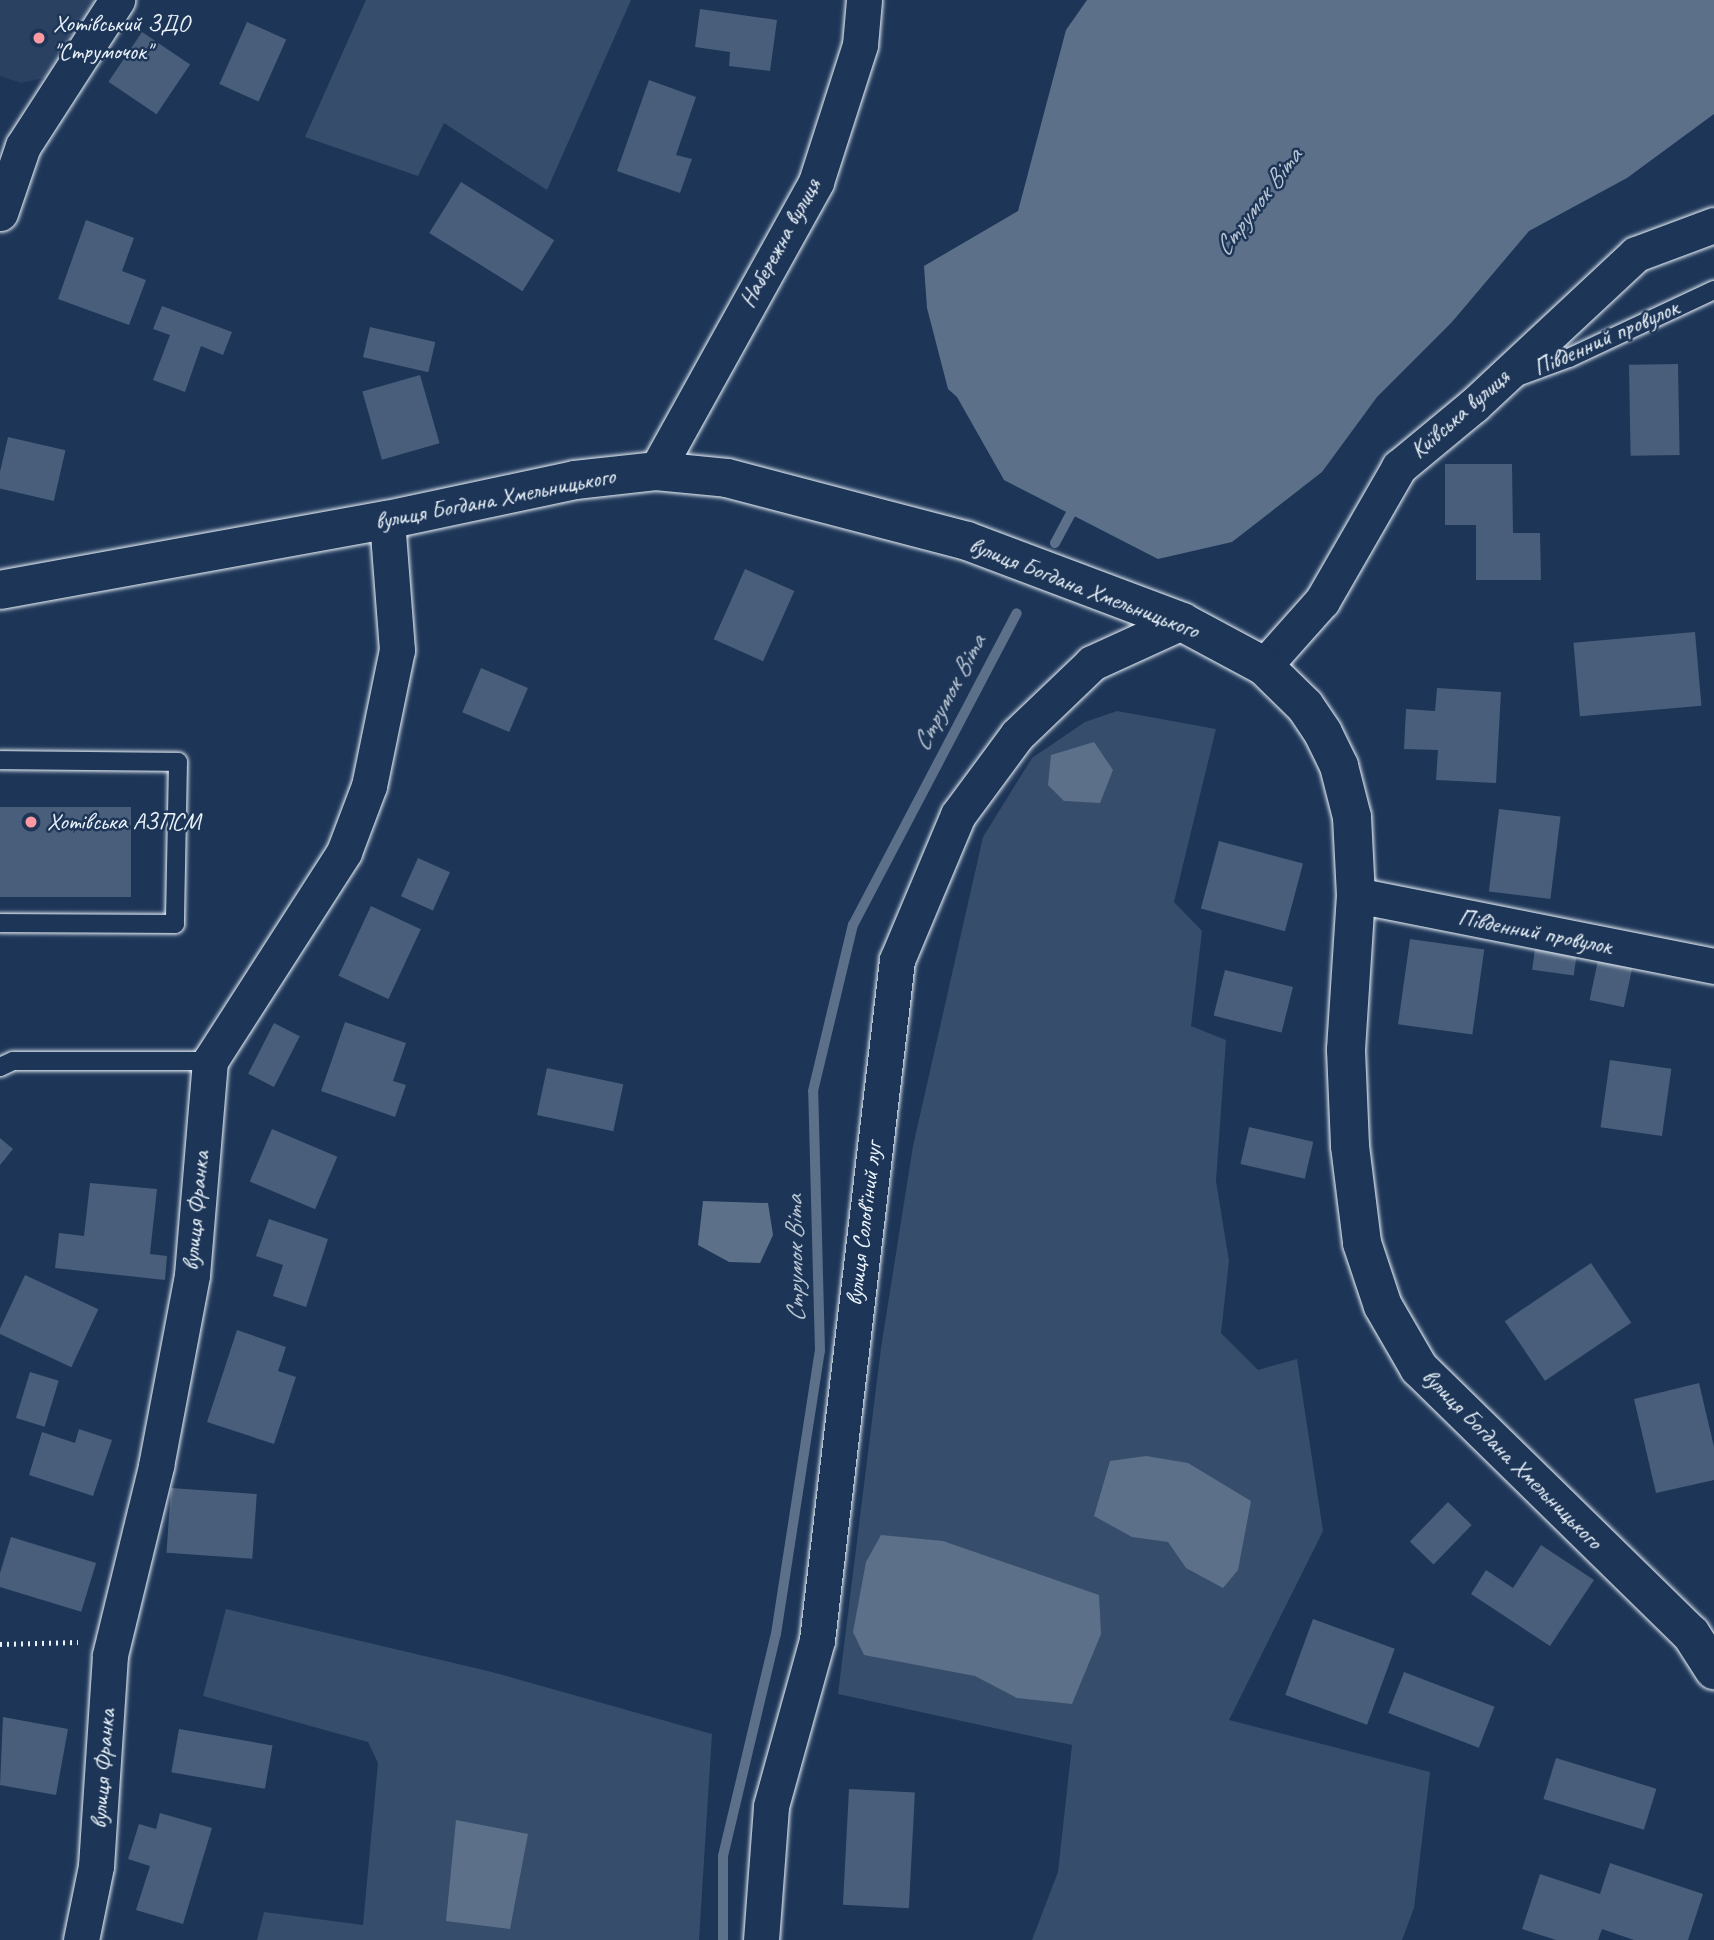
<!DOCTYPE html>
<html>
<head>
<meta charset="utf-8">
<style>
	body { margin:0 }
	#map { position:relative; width:1714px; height:1940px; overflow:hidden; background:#1d3557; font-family:Caveat,sans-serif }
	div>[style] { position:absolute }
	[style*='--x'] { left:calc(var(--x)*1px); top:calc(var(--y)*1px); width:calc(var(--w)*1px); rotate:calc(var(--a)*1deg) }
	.built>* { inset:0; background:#2a4162 }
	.green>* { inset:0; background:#374d6c }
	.water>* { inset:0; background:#5d7089 }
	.stream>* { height:10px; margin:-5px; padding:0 5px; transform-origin:5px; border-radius:5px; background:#5d7089 }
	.building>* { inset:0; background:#495e7a; transform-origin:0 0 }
	.path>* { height:4.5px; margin-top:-2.25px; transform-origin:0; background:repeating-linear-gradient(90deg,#e8f1f8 0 2px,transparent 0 7px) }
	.roads { filter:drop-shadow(0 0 2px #e8f1f8) drop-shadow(0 0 2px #e8f1f8) }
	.lane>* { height:18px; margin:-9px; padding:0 9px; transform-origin:9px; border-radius:9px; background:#1d3557 }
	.street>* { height:35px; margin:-17.5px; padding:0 17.5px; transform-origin:17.5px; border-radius:17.5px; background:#1d3557 }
	.secondary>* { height:38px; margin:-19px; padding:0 19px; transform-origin:19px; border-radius:19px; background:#1d3557 }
	.dots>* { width:19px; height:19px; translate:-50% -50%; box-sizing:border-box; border:4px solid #1d3557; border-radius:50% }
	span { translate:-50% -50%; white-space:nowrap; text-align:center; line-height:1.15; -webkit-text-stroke:5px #1d3557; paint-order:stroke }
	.poi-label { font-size:24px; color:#e8f1f8 }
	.left { translate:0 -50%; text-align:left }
	.street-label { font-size:24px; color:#e8f1f8 }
	.water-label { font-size:26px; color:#b7c4d1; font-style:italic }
</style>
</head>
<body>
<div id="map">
	<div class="built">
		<i style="clip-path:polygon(0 0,101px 0,54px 76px,21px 83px,0 76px)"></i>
	</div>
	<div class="green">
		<i style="clip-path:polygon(366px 0,631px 0,547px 190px,444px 123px,418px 176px,305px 137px)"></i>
		<i style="clip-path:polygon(1117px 711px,1216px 729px,1174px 902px,1202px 931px,1191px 1026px,1226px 1040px,1216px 1181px,1229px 1261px,1221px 1333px,1258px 1370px,1297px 1359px,1323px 1531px,1229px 1720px,1430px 1772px,1414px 1908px,1402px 1940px,1032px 1940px,1058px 1872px,1072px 1745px,838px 1694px,881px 1348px,913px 1146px,983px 837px,1032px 758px,1085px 722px)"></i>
		<i style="clip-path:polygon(226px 1609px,492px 1672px,712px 1734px,699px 1940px,257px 1940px,264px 1912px,363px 1925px,378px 1763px,368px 1742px,203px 1696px)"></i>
	</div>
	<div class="water">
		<i style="clip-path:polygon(1087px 0,1714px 0,1714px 114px,1627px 178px,1529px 231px,1452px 322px,1377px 397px,1322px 472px,1232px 542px,1158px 559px,1004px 480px,957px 397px,948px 389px,927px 308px,924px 266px,1018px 211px,1066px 30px)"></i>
		<i style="clip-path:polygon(1094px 742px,1113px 770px,1100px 803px,1064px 801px,1048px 785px,1051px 755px)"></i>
		<i style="clip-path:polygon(703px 1201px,768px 1203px,773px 1235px,760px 1263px,729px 1262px,698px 1245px)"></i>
		<i style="clip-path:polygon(1146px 1456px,1188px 1463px,1251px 1501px,1238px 1570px,1223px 1588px,1186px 1568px,1168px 1542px,1132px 1537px,1094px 1516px,1110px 1461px)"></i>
		<i style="clip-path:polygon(881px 1535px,943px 1541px,1099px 1595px,1101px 1634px,1072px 1704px,1017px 1698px,975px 1676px,864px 1655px,853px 1632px,866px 1562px)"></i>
		<i style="clip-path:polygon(456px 1820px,528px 1834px,510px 1929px,446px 1921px)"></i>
	</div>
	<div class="stream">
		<i style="--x:1055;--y:543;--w:47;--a:-61.8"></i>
		<i style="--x:723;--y:1940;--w:84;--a:-90"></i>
		<i style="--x:723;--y:1856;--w:228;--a:-76.6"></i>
		<i style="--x:776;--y:1634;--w:286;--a:-81.2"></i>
		<i style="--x:820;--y:1351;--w:260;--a:-91.5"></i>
		<i style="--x:813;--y:1091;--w:171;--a:-76.5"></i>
		<i style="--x:853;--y:925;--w:352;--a:-62.3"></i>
	</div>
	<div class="building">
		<i style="clip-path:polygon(700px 9px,777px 20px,770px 71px,729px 66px,730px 52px,695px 47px)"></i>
		<i style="left:247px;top:22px;width:43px;height:68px;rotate:24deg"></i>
		<i style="left:142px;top:32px;width:58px;height:60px;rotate:34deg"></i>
		<i style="clip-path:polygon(649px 80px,696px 97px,676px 155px,692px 159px,680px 193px,617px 171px)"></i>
		<i style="left:461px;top:182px;width:110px;height:60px;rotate:32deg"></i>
		<i style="clip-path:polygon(86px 220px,134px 238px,122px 271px,146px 280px,129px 325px,58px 299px)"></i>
		<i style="clip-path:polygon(162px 306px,232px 332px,223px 355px,201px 346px,185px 392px,153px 380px,170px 335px,153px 329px)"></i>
		<i style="left:370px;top:327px;width:67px;height:31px;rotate:13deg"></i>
		<i style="left:1678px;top:364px;width:91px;height:49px;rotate:89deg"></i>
		<i style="left:420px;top:375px;width:71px;height:60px;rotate:74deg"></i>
		<i style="left:8px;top:437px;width:59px;height:52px;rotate:13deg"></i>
		<i style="clip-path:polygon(1445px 464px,1512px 464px,1513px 533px,1540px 533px,1541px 580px,1476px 580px,1476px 525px,1445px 525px)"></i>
		<i style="left:745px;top:569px;width:54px;height:77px;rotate:24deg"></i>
		<i style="left:1695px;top:632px;width:74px;height:122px;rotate:85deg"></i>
		<i style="left:481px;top:668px;width:51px;height:48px;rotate:23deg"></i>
		<i style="clip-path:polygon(1437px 688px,1501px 692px,1496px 783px,1436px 780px,1438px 750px,1404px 749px,1406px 709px,1435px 711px)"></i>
		<i style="left:0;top:807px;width:131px;height:90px"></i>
		<i style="left:1499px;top:809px;width:62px;height:83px;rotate:7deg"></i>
		<i style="left:1219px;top:841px;width:87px;height:70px;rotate:15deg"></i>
		<i style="left:418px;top:858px;width:35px;height:42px;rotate:24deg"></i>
		<i style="left:371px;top:906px;width:55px;height:77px;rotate:25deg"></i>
		<i style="left:1537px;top:935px;width:42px;height:35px;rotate:8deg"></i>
		<i style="left:1410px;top:939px;width:75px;height:86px;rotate:8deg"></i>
		<i style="left:1600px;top:951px;width:35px;height:50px;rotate:12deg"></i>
		<i style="left:1225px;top:970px;width:70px;height:47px;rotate:14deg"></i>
		<i style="clip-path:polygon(345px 1022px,406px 1043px,393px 1081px,406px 1085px,395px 1117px,321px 1091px)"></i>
		<i style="left:274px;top:1023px;width:29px;height:57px;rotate:27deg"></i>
		<i style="left:1610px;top:1060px;width:62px;height:68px;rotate:8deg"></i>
		<i style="left:547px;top:1068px;width:78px;height:48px;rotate:12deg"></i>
		<i style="left:1249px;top:1127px;width:66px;height:38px;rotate:13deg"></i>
		<i style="left:272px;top:1129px;width:71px;height:57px;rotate:23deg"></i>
		<i style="clip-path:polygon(0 1138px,13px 1149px,0 1165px)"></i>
		<i style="clip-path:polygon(90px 1183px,157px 1189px,150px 1254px,167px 1256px,165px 1280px,55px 1268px,59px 1233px,84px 1236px)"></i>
		<i style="clip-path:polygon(269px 1219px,328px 1239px,306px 1307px,273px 1296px,283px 1265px,256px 1256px)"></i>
		<i style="left:1591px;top:1263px;width:72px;height:104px;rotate:56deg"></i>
		<i style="left:25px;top:1275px;width:81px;height:64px;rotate:25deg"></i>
		<i style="clip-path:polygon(237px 1330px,286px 1347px,278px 1371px,296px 1377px,274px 1444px,207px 1422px)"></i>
		<i style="left:30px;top:1372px;width:30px;height:48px;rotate:17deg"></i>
		<i style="clip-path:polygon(1699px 1383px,1714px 1447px,1714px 1480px,1656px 1493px,1634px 1399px)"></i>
		<i style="clip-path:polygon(79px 1429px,112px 1440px,93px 1496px,29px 1475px,42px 1432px,75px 1443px)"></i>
		<i style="left:171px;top:1488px;width:86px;height:65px;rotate:4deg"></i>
		<i style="left:1448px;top:1502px;width:33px;height:55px;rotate:44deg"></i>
		<i style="left:11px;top:1537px;width:89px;height:51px;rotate:17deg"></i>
		<i style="clip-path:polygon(1541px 1545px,1594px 1580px,1550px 1646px,1471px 1594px,1486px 1570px,1513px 1588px)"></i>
		<i style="left:1313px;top:1619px;width:87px;height:81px;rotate:20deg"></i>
		<i style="left:1404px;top:1672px;width:97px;height:44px;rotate:21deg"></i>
		<i style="clip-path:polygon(3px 1717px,68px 1729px,56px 1795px,0 1785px)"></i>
		<i style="left:179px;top:1729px;width:95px;height:44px;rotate:10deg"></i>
		<i style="left:1556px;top:1758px;width:105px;height:43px;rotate:17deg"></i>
		<i style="left:849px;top:1789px;width:66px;height:116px;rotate:3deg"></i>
		<i style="clip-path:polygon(160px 1813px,212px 1828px,183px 1924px,136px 1910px,150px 1866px,128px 1859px,139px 1824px,156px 1829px)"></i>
		<i style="clip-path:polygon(1610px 1863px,1703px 1894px,1688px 1940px,1634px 1940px,1602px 1929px,1598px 1940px,1556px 1940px,1522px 1929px,1540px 1874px,1600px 1894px)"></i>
	</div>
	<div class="path">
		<i style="--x:0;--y:1644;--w:78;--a:-1.5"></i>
	</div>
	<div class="roads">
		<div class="lane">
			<i style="--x:1517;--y:377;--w:55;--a:-20.1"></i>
			<i style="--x:1569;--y:358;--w:160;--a:-25.1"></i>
			<i style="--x:0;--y:760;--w:178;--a:0.6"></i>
			<i style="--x:178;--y:762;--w:162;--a:91.1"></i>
			<i style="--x:175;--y:924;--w:175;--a:-179.7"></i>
			<i style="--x:0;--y:1067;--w:14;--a:-25"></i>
			<i style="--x:13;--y:1061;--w:197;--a:0"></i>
		</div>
		<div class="street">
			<i style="--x:0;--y:213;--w:71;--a:-71.1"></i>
			<i style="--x:23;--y:146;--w:174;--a:-57.2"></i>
			<i style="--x:656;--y:471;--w:330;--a:-61"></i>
			<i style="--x:816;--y:182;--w:144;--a:-72.2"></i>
			<i style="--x:860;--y:45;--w:45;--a:-84.9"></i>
			<i style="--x:1264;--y:666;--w:87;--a:-48.3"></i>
			<i style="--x:1322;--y:601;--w:155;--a:-60.1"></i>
			<i style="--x:1399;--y:467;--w:97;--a:-39.6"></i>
			<i style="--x:1474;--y:405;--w:221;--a:-43"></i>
			<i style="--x:1636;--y:254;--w:83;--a:-20.4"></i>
			<i style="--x:1356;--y:895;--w:365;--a:11.2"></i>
			<i style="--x:81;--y:1940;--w:76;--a:-78.5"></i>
			<i style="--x:96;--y:1866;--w:211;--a:-86.2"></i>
			<i style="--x:110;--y:1655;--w:195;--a:-76.3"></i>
			<i style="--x:156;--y:1466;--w:194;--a:-79.3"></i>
			<i style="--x:192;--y:1275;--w:215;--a:-85.2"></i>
			<i style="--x:210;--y:1061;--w:248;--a:-57.3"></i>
			<i style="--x:344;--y:852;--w:71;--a:-69.3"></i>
			<i style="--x:369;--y:786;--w:139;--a:-78.4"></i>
			<i style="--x:397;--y:650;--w:130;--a:-94.4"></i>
			<i style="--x:761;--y:1940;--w:134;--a:-85.7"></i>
			<i style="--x:771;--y:1806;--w:172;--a:-74.5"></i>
			<i style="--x:817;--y:1640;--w:685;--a:-83.29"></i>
			<i style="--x:897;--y:960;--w:157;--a:-67.2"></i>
			<i style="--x:958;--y:815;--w:99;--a:-53.6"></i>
			<i style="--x:1017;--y:735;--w:104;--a:-43.8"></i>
			<i style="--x:1092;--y:663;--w:99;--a:-24.5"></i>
		</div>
		<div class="secondary">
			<i style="--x:0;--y:590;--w:393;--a:-10.3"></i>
			<i style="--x:387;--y:520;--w:192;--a:-12"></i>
			<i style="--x:575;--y:480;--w:81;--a:-6.3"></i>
			<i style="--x:656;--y:471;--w:71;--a:5.6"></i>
			<i style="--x:727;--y:478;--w:248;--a:14.7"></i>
			<i style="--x:967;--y:541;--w:230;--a:20.6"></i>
			<i style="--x:1182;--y:622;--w:93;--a:28.2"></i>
			<i style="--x:1264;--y:666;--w:57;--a:44.3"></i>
			<i style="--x:1305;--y:706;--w:32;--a:56"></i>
			<i style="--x:1323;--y:733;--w:37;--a:64"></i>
			<i style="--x:1339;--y:766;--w:53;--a:75.7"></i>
			<i style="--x:1352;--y:817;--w:78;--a:87.1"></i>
			<i style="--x:1356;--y:895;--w:155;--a:93.7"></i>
			<i style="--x:1346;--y:1050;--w:96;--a:87.6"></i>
			<i style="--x:1350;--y:1146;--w:98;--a:82.9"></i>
			<i style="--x:1362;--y:1243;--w:66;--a:71.6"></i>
			<i style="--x:1383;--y:1306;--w:72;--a:59.9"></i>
			<i style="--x:1419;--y:1368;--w:380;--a:44.4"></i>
			<i style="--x:1691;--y:1634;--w:43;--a:57.4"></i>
		</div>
	</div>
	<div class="dots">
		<i style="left:39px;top:38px;background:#ff9aa2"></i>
		<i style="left:31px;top:822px;background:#ff9aa2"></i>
	</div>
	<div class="poi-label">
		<span class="left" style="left:53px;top:38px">Хотівський ЗДО<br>"Струмочок"</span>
		<span class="left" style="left:47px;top:822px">Хотівська АЗПСМ</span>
	</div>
	<div class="street-label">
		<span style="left:780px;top:243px;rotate:-61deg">Набережна вулиця</span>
		<span style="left:1606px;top:338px;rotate:-24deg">Південний провулок</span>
		<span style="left:1460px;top:414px;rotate:-41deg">Київська вулиця</span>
		<span style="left:495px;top:499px;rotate:-11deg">вулиця Богдана Хмельницького</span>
		<span style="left:1084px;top:588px;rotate:21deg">вулиця Богдана Хмельницького</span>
		<span style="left:1535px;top:932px;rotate:11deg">Південний провулок</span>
		<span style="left:196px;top:1211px;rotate:-85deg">вулиця Франка</span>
		<span style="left:864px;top:1224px;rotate:-83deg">вулиця Солов'їний луг</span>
		<span style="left:1512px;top:1459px;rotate:45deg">вулиця Богдана Хмельницького</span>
		<span style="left:103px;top:1769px;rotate:-86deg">вулиця Франка</span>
	</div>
	<div class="water-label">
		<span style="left:1258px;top:202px;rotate:-53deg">Струмок Віта</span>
		<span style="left:949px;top:693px;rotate:-62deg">Струмок Віта</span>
		<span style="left:795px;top:1259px;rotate:-91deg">Струмок Віта</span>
	</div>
</div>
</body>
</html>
